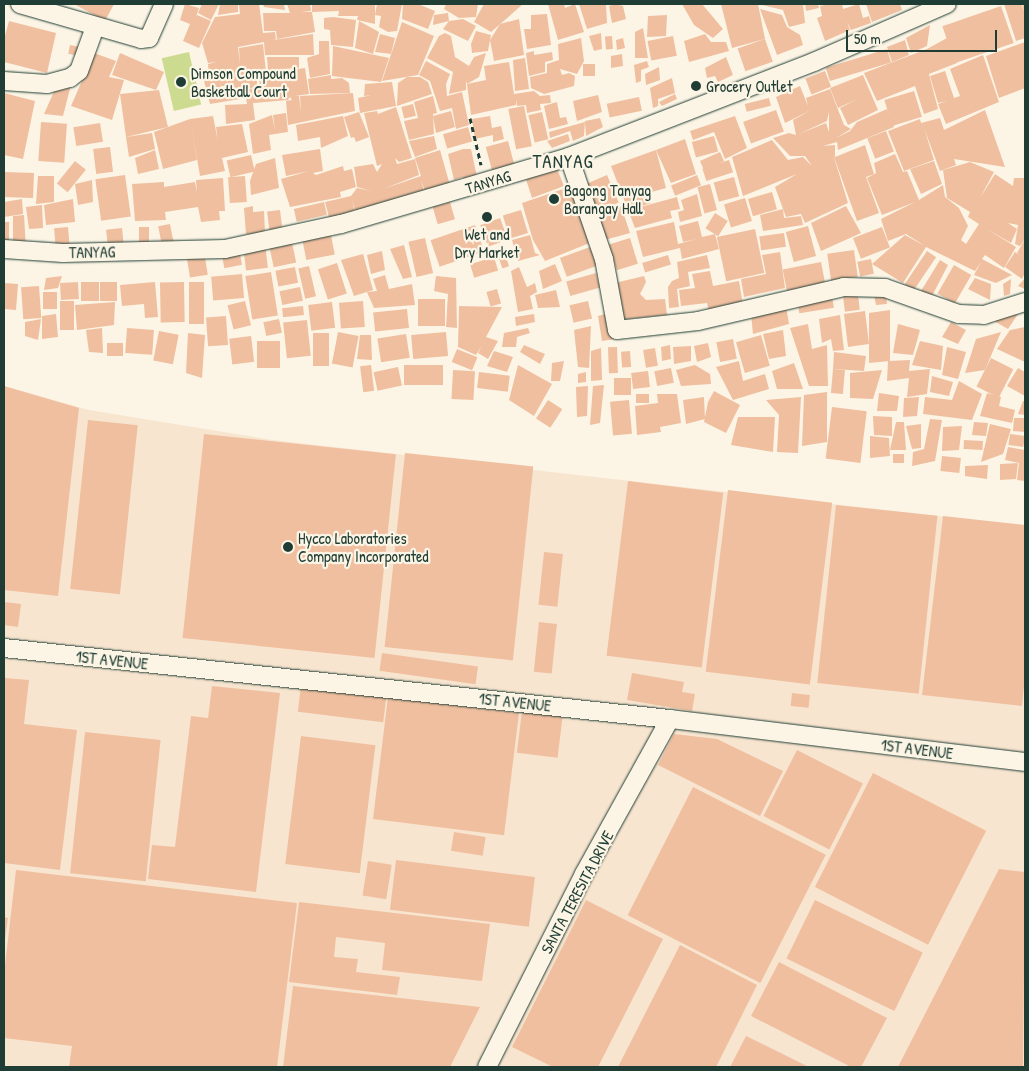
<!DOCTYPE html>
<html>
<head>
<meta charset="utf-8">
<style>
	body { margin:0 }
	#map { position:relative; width:1029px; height:1071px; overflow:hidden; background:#fcf5e5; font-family:"Patrick Hand",sans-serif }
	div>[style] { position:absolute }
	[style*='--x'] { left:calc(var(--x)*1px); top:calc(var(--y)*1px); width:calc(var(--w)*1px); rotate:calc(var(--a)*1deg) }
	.built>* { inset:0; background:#f8e5d0 }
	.green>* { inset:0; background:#ccdb8f; transform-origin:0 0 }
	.building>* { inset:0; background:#f0bfa0; transform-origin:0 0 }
	.path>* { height:3px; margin-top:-1.5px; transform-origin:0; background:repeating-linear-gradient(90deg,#1f3d34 0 5px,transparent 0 9px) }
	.roads { filter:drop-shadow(0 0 1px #1f3d34) drop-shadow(0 0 1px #1f3d34) }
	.street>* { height:18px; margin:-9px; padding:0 9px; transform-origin:9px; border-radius:9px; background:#fcf5e5 }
	.dots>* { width:14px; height:14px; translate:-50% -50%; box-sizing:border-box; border:2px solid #fcf5e5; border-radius:50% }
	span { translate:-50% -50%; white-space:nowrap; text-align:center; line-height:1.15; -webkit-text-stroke:4.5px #fcf5e5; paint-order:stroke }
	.poi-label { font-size:16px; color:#1f3d34 }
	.left { translate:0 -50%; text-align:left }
	.street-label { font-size:16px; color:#1f3d34 }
	.quarter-label { font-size:19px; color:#1f3d34; letter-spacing:1px }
	.frame { position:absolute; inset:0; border:5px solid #1f3d34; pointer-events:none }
	.scale { position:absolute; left:846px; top:30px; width:151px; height:22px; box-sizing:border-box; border:2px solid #1f3d34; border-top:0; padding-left:6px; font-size:15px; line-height:18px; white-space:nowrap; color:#1f3d34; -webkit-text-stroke:4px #fcf5e5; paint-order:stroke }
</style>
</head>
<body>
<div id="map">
	<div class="built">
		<i style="clip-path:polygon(4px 386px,89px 410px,273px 440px,1025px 526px,1025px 1067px,4px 1067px)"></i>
	</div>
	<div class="green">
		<i style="left:189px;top:52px;width:54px;height:28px;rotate:77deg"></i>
	</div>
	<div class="building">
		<i style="clip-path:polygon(74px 4px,114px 4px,105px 21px)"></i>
		<i style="clip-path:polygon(185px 4px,199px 8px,196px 17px,197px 15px,211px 21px,199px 48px,183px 41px,190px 24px,180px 20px)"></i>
		<i style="clip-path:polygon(202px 4px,219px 4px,211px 20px,198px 13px)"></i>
		<i style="clip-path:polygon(220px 4px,238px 4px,238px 12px,218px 15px)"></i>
		<i style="clip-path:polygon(259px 4px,263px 33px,275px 32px,276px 39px,273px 40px,313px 34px,314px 55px,265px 55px,264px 42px,238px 47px,240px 65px,239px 48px,263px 44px,266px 72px,257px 72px,257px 87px,244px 89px,260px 88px,259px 74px,305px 68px,309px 94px,295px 96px,299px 96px,301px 112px,300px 96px,353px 93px,355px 111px,288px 125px,286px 101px,292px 100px,290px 97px,288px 100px,253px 103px,255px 120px,226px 124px,225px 105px,247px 104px,246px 98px,210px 104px,203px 77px,220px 75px,221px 88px,234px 86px,221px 86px,220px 74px,209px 76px,208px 64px,217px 62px,208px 63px,202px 43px,215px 17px,240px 14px,239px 5px)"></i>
		<i style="clip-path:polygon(263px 4px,284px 4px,285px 10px,264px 7px)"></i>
		<i style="clip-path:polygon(287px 4px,310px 4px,311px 11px,301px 12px,312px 12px,315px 32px,277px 39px,276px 31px,264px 31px,263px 13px,290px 13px)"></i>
		<i style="clip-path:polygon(312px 4px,375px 4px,375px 24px,357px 20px,358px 16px,338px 16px,339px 11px,312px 12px)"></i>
		<i style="clip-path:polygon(377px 4px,402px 4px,397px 31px,388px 32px,379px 27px,381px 16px,375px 15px)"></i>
		<i style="clip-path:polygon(403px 4px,418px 4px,435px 11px,428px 29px,402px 19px)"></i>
		<i style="clip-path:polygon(446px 4px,478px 4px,476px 17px,459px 18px,444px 9px)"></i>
		<i style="clip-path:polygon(484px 4px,523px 4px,491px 32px,474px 22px)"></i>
		<i style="clip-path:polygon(548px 4px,564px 4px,565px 8px,575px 4px,584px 32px,558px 40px)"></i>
		<i style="clip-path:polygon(579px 4px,606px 4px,607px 23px,587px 29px)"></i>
		<i style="clip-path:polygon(615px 4px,623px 6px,626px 19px,612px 23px,609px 6px)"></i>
		<i style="clip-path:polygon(682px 4px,702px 4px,723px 29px,713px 38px,694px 25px)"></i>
		<i style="clip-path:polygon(721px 4px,758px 4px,765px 39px,732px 48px)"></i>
		<i style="clip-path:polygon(758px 4px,803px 4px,805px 23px,789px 27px,783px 10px)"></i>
		<i style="clip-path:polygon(805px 4px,818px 4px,819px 8px,806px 11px)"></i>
		<i style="clip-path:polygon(829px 4px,842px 4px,843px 9px,859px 4px,863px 18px,869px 16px,871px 23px,851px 30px,847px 22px,850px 30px,825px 41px,817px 18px,822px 16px,820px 6px)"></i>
		<i style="clip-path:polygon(866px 4px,900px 4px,902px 10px,872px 22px)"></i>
		<i style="clip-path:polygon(1004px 4px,1021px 4px,1024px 11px,1022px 4px,1025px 4px,1025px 38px,1016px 41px)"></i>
		<i style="left:1001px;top:6px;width:39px;height:62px;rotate:71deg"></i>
		<i style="clip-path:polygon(760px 9px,782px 15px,787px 27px,800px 35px,803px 45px,777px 55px)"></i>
		<i style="clip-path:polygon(448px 13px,449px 21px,433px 25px,434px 15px)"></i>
		<i style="clip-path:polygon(547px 14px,551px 45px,527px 49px,524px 29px,531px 29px,531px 15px)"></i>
		<i style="clip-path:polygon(667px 15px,666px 36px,647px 37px,648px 16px)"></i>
		<i style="clip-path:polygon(333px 17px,356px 20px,353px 47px,331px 45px,330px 30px,324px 29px,324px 18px)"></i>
		<i style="clip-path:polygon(463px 19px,476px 26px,468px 41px,443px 29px,449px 21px)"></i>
		<i style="clip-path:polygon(519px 19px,524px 55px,494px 61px,490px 40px,500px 24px)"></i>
		<i style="clip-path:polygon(9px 21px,56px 33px,47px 73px,4px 62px,4px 39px)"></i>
		<i style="clip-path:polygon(359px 21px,379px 32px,373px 54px,355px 48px)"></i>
		<i style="clip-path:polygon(402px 22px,434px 36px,418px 75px,382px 81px)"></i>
		<i style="clip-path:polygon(930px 25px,927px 46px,911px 53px,906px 38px)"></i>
		<i style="clip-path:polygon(643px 28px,648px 58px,635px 58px,635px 32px)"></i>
		<i style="clip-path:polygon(476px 31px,491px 35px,488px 51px,472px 53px,471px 44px)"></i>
		<i style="clip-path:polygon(445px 33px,451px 36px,455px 57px,469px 66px,474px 57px,486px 53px,479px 77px,467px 84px,466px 81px,466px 90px,449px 94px,453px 72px,427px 58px,439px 36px)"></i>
		<i style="clip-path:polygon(601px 33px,602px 49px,594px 51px,589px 36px)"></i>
		<i style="clip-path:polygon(380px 34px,395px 38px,391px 54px,375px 52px)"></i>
		<i style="clip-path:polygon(705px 34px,711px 42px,726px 42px,729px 51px,689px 62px,684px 41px)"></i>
		<i style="left:612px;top:36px;width:13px;height:7px;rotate:86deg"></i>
		<i style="left:673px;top:36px;width:20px;height:26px;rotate:79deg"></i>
		<i style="clip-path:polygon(581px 38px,584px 61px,577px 74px,560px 69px,562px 75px,569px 73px,575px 76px,574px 86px,544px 94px,531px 88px,530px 77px,547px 73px,547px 64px,559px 60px,558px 44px)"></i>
		<i style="clip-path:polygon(623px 38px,625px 48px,617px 50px,616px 40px)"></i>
		<i style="clip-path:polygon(947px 38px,957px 63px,929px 74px,938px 109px,924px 114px,915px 86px,877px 101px,864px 73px,927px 49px)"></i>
		<i style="left:765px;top:39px;width:24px;height:29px;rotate:71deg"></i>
		<i style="clip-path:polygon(905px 40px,909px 55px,892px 62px,887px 47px)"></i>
		<i style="clip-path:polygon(319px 41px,329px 41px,330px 74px,310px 78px,307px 58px,319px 54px)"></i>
		<i style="clip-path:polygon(1025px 42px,1025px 88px,999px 98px,986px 56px)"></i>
		<i style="left:70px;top:45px;width:10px;height:9px;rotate:11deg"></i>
		<i style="clip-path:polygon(333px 46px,389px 58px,381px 82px,332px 76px)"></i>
		<i style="left:887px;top:49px;width:14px;height:64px;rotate:73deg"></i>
		<i style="clip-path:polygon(534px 51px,534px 55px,552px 52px,553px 60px,545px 62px,545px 72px,529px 76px,526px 53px)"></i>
		<i style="clip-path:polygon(94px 53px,116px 61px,109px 77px,124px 80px,112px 120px,71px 106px)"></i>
		<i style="clip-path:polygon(120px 53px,164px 72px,156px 90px,112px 75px)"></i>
		<i style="clip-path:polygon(622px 54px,623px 66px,611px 68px,611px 56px)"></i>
		<i style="clip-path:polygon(983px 55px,999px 102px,946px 124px,938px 104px,947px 101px,938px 103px,930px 76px,945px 71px,954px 98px,960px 96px,950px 69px)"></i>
		<i style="clip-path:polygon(267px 57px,299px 57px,299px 68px,268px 70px)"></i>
		<i style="clip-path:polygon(726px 57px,733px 75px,718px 82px,715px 76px,707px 78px,705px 68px)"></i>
		<i style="clip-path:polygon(525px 58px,529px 89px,515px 91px,513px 60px)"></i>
		<i style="clip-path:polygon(426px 61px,450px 74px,446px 84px,447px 96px,462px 92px,469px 125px,456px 129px,452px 108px,440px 111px,430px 81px,419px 75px)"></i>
		<i style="clip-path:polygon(647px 61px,649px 67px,641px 70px,641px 81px,636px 83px,634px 65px)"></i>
		<i style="clip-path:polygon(509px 62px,514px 94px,534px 91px,540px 96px,550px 95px,551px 103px,540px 104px,541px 110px,527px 113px,526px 105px,517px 106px,516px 99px,516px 105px,471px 115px,467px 84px,486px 80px,484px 66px)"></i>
		<i style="left:583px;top:64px;width:12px;height:12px"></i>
		<i style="clip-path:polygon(659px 67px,660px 80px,646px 85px,645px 74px)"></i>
		<i style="left:825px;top:71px;width:17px;height:21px;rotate:69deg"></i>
		<i style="clip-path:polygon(331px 75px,331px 79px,342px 78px,349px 83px,350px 93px,310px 94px,308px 79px)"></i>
		<i style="clip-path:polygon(863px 75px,878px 110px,848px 125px,840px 108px,857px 99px,838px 108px,830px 88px)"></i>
		<i style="clip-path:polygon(407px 77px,420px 77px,428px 82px,432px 94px,397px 106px,398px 83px)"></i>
		<i style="clip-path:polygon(672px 78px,675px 93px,658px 99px,658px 106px,653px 108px,650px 88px)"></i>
		<i style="clip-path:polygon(72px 81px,63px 116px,44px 114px,56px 87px)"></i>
		<i style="clip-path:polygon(392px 82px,396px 106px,360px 113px,358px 98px,372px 95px,364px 96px,365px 84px)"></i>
		<i style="clip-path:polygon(evenodd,800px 86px,808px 106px,806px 98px,830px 89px,844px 125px,851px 129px,836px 138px,850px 131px,857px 122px,887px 109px,894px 127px,838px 150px,837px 142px,823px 146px,835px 145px,835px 157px,865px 145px,874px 174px,866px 177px,879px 213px,857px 221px,833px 154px,848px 203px,805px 223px,801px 214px,786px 217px,775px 187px,797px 174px,743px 196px,732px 157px,772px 140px,788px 160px,803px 157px,812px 166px,805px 156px,790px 156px,773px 138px,789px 133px,796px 135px,793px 120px,811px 110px,785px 123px,776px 97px,800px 86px,829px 112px,829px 132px,826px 123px,799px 134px,827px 121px,829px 112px)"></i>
		<i style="clip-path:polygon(159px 90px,168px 127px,126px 137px,120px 94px)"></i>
		<i style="left:914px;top:91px;width:27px;height:31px;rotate:73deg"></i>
		<i style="clip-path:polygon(4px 93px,35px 101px,23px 159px,4px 155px)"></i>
		<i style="clip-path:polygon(675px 94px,677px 99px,662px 106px,659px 102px)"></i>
		<i style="clip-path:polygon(598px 95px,602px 112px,577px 121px,573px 101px)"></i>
		<i style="clip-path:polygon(433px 96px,437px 113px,433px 114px,434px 134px,409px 140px,404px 121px,418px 118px,414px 102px)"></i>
		<i style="left:639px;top:97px;width:14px;height:33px;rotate:78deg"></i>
		<i style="left:769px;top:98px;width:8px;height:25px;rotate:76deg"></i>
		<i style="clip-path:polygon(557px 102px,560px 118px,566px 117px,568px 124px,549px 129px,544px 106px)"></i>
		<i style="left:413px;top:104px;width:12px;height:12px;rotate:76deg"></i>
		<i style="left:524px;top:106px;width:41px;height:16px;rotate:79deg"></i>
		<i style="clip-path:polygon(396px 107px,412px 158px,399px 162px,395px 158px,397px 164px,415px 159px,419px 175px,383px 189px,421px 176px,415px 158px,440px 150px,451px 189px,427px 197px,421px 180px,426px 199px,357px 217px,352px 200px,356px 218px,331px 225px,325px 202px,351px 196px,357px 188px,371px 191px,357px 187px,354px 167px,373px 164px,377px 172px,382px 164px,377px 166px,364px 113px,377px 111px,378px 114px)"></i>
		<i style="left:776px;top:110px;width:23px;height:35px;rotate:70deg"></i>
		<i style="clip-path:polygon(985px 110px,1005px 167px,954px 159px,956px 165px,940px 171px,924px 128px,934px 160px,904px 171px,888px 131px,920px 119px,921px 123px,940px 118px,944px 130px)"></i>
		<i style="clip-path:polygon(451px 111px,455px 127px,436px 133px,433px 116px)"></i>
		<i style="clip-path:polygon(359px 112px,369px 137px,356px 142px,354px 137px,351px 138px,344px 117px)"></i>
		<i style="left:542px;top:112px;width:28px;height:14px;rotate:77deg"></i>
		<i style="clip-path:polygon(286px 113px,288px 132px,269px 135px,271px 150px,253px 154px,249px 124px,272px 115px,275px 130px,273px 115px)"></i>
		<i style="clip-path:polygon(213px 116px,218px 141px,216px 127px,242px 124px,248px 152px,222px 158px,225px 171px,200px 176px,191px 124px,197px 160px,163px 169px,154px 132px,190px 119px)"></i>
		<i style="clip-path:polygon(343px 116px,348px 136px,321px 148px,320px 137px,298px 141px,296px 125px)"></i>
		<i style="clip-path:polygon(490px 116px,492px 128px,501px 126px,504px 139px,493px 142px,493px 135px,475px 139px,472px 119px)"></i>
		<i style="clip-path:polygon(735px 116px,747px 148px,725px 159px,714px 132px,693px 140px,690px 131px)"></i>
		<i style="clip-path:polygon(600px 118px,603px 127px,586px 136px,585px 121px)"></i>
		<i style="left:41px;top:122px;width:26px;height:39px;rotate:4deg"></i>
		<i style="clip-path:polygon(585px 122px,584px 136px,573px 141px,570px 131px,550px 138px,549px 132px)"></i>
		<i style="left:100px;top:123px;width:19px;height:27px;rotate:81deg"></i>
		<i style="left:468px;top:127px;width:15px;height:26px;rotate:74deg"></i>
		<i style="left:886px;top:131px;width:22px;height:20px;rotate:69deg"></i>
		<i style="clip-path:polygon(152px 133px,155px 149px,129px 157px,126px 137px)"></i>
		<i style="clip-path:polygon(568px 134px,570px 141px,552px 148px,547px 141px)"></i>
		<i style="clip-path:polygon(434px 136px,437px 149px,415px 157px,409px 141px)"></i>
		<i style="left:714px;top:136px;width:16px;height:23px;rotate:75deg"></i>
		<i style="clip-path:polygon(685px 139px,696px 174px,671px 183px,656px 150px)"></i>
		<i style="left:508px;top:141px;width:24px;height:23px;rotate:75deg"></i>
		<i style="left:110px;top:147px;width:25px;height:17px;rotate:83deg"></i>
		<i style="clip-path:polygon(320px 149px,323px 171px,313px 173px,316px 175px,343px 166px,344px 171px,352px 169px,356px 187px,340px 192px,341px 197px,290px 207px,281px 179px,309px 171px,286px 176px,282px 155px)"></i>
		<i style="clip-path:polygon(463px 149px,471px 149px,477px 177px,466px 186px,463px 177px,454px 180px,448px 154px)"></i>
		<i style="clip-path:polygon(155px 150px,159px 169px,138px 174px,135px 158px)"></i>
		<i style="clip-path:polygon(656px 150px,666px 188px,648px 193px,651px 203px,633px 209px,677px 197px,680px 209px,670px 211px,672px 218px,635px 228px,611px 166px)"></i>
		<i style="left:720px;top:152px;width:10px;height:22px;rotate:66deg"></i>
		<i style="clip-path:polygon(895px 154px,903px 172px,907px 171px,919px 200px,943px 185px,945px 197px,959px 208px,968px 226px,961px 240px,966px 244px,979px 224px,968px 217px,970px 212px,947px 198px,943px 170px,970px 162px,994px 172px,980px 198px,995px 174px,1013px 186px,1014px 178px,1025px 178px,1025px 239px,1020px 246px,1015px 244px,1018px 225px,1008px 223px,1017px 229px,1011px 243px,985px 228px,1016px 247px,1004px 268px,985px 255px,982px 259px,1012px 275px,996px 283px,974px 275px,981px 262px,975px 271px,926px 247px,903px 283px,872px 264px,905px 235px,925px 246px,906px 234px,888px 241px,881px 219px,915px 202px,882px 215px,867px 178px,876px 173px,874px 163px)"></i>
		<i style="left:251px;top:155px;width:17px;height:25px;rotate:77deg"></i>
		<i style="clip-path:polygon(275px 158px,279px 188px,251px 195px,250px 181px,256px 164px)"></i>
		<i style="left:729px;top:160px;width:13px;height:28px;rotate:72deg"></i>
		<i style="left:75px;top:161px;width:14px;height:29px;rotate:39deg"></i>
		<i style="clip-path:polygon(934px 161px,942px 184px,921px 194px,910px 169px)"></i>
		<i style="clip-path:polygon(555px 164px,564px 186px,532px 198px,524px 173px)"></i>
		<i style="left:4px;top:172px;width:30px;height:25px;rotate:2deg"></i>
		<i style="left:125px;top:175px;width:42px;height:30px;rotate:82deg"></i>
		<i style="left:607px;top:175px;width:30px;height:26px;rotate:67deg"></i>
		<i style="left:697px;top:175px;width:11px;height:28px;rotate:68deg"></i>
		<i style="clip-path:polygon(38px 176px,54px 176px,54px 202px,36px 204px)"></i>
		<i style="left:245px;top:176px;width:26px;height:17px;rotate:86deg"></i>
		<i style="left:734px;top:177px;width:20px;height:21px;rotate:75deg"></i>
		<i style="clip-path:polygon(223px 178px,225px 211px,219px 211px,220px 220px,201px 222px,198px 207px,165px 212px,166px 220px,135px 221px,132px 184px,164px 182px,164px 187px,195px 182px,197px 193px,196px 180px)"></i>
		<i style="clip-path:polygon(92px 180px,93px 202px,78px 205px,75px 184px)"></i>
		<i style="left:710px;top:184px;width:27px;height:13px;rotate:75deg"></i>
		<i style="clip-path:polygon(575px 185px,597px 240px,545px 261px,533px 240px,522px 203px)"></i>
		<i style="left:772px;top:192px;width:18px;height:25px;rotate:74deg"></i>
		<i style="clip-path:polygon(697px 194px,702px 216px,680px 222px,678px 212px,684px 210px,681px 200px)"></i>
		<i style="left:745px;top:198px;width:24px;height:22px;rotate:73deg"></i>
		<i style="clip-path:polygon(22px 199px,23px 214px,4px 217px,4px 202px)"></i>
		<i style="clip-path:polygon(73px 199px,75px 222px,46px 225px,44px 205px)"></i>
		<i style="left:324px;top:202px;width:13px;height:31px;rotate:77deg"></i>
		<i style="left:450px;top:202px;width:18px;height:18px;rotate:74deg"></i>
		<i style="clip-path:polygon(42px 205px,43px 228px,29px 229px,26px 207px)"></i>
		<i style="clip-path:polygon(253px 206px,253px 212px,264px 211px,265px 233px,246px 234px,244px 208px)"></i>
		<i style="clip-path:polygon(621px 206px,630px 233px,601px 241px,595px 218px)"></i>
		<i style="clip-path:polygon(846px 206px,861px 233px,821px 251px,811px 223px)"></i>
		<i style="clip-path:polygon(783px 209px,784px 218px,801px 216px,803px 225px,763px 231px,760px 215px)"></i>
		<i style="left:280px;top:210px;width:24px;height:13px;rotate:83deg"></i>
		<i style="left:521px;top:210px;width:24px;height:19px;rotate:73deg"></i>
		<i style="left:715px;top:213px;width:15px;height:18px;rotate:32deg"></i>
		<i style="clip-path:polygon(24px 215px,26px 249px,13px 249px,13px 216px)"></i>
		<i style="left:500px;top:218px;width:23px;height:21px;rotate:70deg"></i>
		<i style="clip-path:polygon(698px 221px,702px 237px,715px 234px,719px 249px,682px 259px,680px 248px,643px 257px,636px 231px,674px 222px,678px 244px,697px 239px,683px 242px,679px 226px)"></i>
		<i style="left:4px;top:222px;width:5px;height:25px"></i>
		<i style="left:170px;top:224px;width:21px;height:12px;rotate:79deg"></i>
		<i style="left:475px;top:225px;width:28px;height:47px;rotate:71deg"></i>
		<i style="left:808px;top:226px;width:31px;height:23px;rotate:75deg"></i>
		<i style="left:68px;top:227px;width:22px;height:14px;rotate:85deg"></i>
		<i style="left:139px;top:227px;width:10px;height:22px"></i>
		<i style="left:882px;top:227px;width:22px;height:31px;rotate:69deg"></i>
		<i style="left:122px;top:228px;width:18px;height:16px;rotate:84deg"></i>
		<i style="left:755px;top:229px;width:45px;height:39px;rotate:78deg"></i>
		<i style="left:330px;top:230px;width:25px;height:29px;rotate:79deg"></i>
		<i style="left:784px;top:233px;width:14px;height:25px;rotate:82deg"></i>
		<i style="clip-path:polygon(530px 235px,535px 253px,540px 255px,518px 261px,512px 240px)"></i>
		<i style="left:291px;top:238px;width:25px;height:23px;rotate:78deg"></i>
		<i style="left:425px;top:238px;width:36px;height:17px;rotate:77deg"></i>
		<i style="left:630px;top:238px;width:27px;height:22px;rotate:73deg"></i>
		<i style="clip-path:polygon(1025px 239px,1025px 273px,1022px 279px,1005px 267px,1015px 252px,1023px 257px,1017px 253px)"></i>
		<i style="left:265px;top:244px;width:24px;height:22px;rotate:83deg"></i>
		<i style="clip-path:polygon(404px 245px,412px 277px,403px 279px,390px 249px)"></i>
		<i style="left:590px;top:247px;width:20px;height:32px;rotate:70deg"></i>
		<i style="left:239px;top:249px;width:16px;height:18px;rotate:79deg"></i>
		<i style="left:854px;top:250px;width:27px;height:27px;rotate:82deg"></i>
		<i style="left:204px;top:251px;width:24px;height:18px;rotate:81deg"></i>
		<i style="clip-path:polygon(382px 251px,385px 270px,371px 274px,367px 255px)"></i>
		<i style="left:927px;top:251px;width:11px;height:40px;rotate:34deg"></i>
		<i style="clip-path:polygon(780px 252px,785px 288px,744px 297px,741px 279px,766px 274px,762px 255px)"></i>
		<i style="clip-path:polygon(363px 254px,373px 290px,354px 296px,341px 260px)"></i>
		<i style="left:505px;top:254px;width:13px;height:7px;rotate:72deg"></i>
		<i style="left:668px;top:255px;width:10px;height:27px;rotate:73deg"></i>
		<i style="clip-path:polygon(707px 255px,710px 268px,688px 272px,690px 286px,677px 289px,679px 307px,669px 308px,668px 287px,672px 281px,679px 278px,677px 262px)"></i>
		<i style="left:494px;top:257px;width:14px;height:25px;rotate:73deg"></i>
		<i style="left:871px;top:259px;width:15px;height:14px;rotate:79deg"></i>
		<i style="clip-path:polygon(940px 260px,948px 265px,932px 296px,921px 291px)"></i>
		<i style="left:821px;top:262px;width:25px;height:39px;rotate:79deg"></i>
		<i style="left:337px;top:263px;width:32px;height:20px;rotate:72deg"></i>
		<i style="clip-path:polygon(555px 264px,562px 281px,543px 289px,539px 271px)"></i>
		<i style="left:954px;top:265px;width:20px;height:33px;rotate:30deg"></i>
		<i style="left:309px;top:266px;width:31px;height:11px;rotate:77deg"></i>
		<i style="left:295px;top:267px;width:16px;height:20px;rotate:79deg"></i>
		<i style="clip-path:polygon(519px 267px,527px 287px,535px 283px,537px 292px,530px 296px,533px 309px,518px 312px,511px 271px)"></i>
		<i style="clip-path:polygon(710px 271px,713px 286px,739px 281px,743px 305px,709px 311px,707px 303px,681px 306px,679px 290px,695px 288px,692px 274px)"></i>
		<i style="left:271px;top:272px;width:44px;height:26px;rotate:81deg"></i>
		<i style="left:596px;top:273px;width:15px;height:31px;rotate:74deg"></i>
		<i style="left:242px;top:274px;width:24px;height:31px;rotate:85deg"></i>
		<i style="clip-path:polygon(385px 275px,389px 289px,412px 284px,415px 305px,374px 308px,367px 292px,377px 291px,373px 279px)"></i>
		<i style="clip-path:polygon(62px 276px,58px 288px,44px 290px,46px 278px)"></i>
		<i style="clip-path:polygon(436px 276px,456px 278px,457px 328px,446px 327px,448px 294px,434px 291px)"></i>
		<i style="clip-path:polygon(644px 276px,646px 282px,640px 294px,646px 300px,665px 299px,667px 315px,618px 320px,615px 283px)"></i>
		<i style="clip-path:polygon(975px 278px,991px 284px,990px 300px,968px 289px)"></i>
		<i style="clip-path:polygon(1025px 278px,1025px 289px,1018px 286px)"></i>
		<i style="clip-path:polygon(1011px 279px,1010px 294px,1004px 296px,1003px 284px)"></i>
		<i style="left:78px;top:282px;width:17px;height:18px;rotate:87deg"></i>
		<i style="left:99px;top:282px;width:19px;height:18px;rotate:90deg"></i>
		<i style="left:100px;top:282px;width:17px;height:19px"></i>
		<i style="clip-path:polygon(155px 282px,158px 317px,145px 318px,144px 304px,122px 306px,120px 285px)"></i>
		<i style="left:184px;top:282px;width:40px;height:24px;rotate:89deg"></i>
		<i style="left:189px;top:282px;width:15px;height:42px"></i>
		<i style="clip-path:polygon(4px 283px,18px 284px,16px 310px,4px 309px)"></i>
		<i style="left:39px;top:286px;width:32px;height:18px;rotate:86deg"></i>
		<i style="left:300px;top:287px;width:14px;height:21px;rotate:78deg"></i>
		<i style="left:857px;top:287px;width:23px;height:15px;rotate:83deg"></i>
		<i style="left:497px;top:289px;width:15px;height:11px;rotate:74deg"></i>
		<i style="clip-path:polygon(885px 289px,887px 304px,876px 305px,873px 290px)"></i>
		<i style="clip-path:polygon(556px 290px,560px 307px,538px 308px,535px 295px)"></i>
		<i style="left:43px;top:292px;width:14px;height:17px"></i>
		<i style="left:832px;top:296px;width:12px;height:35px;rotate:81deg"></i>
		<i style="left:418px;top:299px;width:27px;height:27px"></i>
		<i style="left:60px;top:301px;width:14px;height:29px"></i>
		<i style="left:245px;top:301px;width:25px;height:18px;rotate:76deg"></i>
		<i style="left:363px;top:301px;width:26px;height:24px;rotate:86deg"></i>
		<i style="left:588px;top:301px;width:18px;height:19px;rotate:77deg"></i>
		<i style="clip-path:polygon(115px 302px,114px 325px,77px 330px,75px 305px)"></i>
		<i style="left:332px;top:302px;width:26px;height:24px;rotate:83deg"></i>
		<i style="left:303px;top:306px;width:9px;height:21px;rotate:84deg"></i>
		<i style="clip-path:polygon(459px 306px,502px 307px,486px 337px,498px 341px,488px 359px,478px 353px,482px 345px,476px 355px,458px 347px)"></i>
		<i style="clip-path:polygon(786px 306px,789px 324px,753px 334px,751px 314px)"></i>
		<i style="left:407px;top:309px;width:19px;height:34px;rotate:84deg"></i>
		<i style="clip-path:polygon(890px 310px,890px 361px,869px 363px,869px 344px,848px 347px,844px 314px,865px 311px,869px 344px,869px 313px)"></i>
		<i style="clip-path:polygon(609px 313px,615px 339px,602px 341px,598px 316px)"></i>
		<i style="clip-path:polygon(56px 314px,58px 337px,42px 339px,42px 316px)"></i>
		<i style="clip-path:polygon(534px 314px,535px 322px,516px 326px,515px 317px)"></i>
		<i style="clip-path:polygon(1006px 314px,1018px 314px,1008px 329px,994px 321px)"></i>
		<i style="clip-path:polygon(840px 315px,844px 350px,833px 351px,831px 339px,822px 343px,819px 319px)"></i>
		<i style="left:226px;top:316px;width:29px;height:20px;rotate:86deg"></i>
		<i style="clip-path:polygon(41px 319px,38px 340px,25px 336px,25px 322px)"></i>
		<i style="left:279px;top:319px;width:14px;height:16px;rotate:78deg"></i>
		<i style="left:307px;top:320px;width:36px;height:24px;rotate:84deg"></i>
		<i style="clip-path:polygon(951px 322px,966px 330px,958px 344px,942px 337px)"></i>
		<i style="clip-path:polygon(808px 324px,812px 349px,827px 345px,828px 386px,809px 386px,790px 328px)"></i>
		<i style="clip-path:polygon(898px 324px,920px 330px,913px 355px,893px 353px)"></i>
		<i style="clip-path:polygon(591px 326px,589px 368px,578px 367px,574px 330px)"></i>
		<i style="clip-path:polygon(1025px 327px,1025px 362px,997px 349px,1010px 330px)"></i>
		<i style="clip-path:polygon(102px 328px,103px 353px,89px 352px,86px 330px)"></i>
		<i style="left:127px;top:328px;width:27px;height:25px;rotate:4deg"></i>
		<i style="clip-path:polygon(528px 328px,530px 333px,517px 337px,516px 347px,502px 347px,504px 333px)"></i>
		<i style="clip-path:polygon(783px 330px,786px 356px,769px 359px,763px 334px)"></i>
		<i style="left:159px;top:331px;width:20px;height:30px;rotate:11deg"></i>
		<i style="left:338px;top:332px;width:21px;height:32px;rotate:11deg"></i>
		<i style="left:446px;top:332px;width:24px;height:35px;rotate:85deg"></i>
		<i style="clip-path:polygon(1001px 332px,985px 370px,965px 373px,976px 339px)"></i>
		<i style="clip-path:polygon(188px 333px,205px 335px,202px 378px,186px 373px)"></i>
		<i style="left:313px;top:333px;width:16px;height:33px"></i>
		<i style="left:406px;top:334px;width:24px;height:29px;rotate:81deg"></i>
		<i style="clip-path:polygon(360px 335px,371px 335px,372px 360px,357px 359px)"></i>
		<i style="left:761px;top:335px;width:32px;height:26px;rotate:74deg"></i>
		<i style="left:251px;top:336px;width:26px;height:22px;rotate:83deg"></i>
		<i style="left:733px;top:339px;width:20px;height:17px;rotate:79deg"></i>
		<i style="left:280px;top:341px;width:27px;height:23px;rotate:90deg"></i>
		<i style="clip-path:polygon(920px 341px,943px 346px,941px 370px,912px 365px)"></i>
		<i style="left:107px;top:343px;width:16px;height:13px"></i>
		<i style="clip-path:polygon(708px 343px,711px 357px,697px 362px,694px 346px)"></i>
		<i style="clip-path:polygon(524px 345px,545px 354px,540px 364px,520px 352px)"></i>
		<i style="clip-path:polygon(670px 345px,671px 359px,662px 361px,661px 347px)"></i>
		<i style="clip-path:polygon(691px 346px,691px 361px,674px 364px,673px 347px)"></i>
		<i style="left:617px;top:347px;width:26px;height:9px;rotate:88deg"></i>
		<i style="clip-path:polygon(947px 347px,966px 352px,958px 379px,942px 375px)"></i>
		<i style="clip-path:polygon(601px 348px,602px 380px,591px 381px,591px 351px)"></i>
		<i style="left:655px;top:348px;width:18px;height:12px;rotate:81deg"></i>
		<i style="left:457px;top:349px;width:22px;height:14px;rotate:22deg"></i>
		<i style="clip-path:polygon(494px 351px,513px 357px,507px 372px,487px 366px)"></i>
		<i style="left:630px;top:351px;width:16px;height:9px;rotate:86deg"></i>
		<i style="clip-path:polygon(834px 352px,866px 356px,864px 371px,833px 369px)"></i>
		<i style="left:991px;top:358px;width:25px;height:32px;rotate:27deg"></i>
		<i style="clip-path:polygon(910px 360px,909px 371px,930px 369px,927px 394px,907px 397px,909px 378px,887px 381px,888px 361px)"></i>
		<i style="clip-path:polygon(564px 361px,560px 381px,551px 381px,552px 363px)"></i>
		<i style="clip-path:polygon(739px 361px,743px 381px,765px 374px,769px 389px,733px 400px,716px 367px)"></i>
		<i style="clip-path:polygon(794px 363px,803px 389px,777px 389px,772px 371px)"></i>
		<i style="left:371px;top:365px;width:26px;height:11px;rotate:83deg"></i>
		<i style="left:443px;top:365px;width:20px;height:39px;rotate:90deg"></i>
		<i style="clip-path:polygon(518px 365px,552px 384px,534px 416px,509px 400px)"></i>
		<i style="clip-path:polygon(695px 365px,710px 374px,711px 384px,681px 386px,676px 370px)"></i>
		<i style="left:398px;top:367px;width:19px;height:25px;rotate:78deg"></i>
		<i style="left:671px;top:368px;width:15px;height:17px;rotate:79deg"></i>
		<i style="clip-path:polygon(1018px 368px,1025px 372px,1025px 396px,1007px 386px)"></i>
		<i style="left:833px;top:369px;width:12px;height:24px;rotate:5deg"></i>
		<i style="left:453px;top:370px;width:22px;height:29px;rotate:3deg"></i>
		<i style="clip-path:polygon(882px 370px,873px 399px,850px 398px,850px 373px)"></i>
		<i style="left:648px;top:371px;width:16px;height:17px;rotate:83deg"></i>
		<i style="left:479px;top:372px;width:31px;height:16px;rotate:7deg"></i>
		<i style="clip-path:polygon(586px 372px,586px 382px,578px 383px,578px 374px)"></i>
		<i style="clip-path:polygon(932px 376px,953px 382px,949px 396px,930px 392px)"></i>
		<i style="left:614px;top:378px;width:17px;height:17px"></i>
		<i style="clip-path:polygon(959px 381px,982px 394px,972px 420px,923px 414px,925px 397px,952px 400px)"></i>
		<i style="clip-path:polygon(604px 385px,600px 423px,590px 425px,593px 386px)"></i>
		<i style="clip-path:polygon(4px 386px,79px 408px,58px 596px,4px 590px)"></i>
		<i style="clip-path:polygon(588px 386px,587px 416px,577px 417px,576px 387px)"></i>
		<i style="clip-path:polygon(714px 391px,740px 405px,726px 433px,704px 422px,708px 402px)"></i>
		<i style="clip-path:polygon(827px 392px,827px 442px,802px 446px,804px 395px)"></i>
		<i style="clip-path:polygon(879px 393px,899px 396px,897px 411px,877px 411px)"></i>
		<i style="clip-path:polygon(987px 393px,1001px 397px,999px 406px,1015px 410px,1012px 423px,980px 416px)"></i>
		<i style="left:636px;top:394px;width:13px;height:9px"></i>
		<i style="clip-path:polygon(657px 394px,677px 394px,681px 423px,660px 427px,661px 432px,637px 435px,635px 406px,658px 403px)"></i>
		<i style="clip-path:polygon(704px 397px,705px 419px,686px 424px,683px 400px)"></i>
		<i style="clip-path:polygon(801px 397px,798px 453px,777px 452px,779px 415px,766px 400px)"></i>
		<i style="clip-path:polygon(919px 397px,917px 416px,903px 417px,904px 398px)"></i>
		<i style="left:548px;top:400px;width:17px;height:22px;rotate:33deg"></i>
		<i style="left:629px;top:400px;width:34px;height:19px;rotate:85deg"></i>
		<i style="clip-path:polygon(1023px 401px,1025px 401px,1025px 415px,1018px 414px)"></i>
		<i style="left:832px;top:407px;width:35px;height:52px;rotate:7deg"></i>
		<i style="clip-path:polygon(873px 416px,892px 417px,892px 436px,874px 435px)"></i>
		<i style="clip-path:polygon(738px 417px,775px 417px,773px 452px,731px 445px)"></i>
		<i style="clip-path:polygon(1014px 418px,1025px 418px,1025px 432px,1013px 431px)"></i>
		<i style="clip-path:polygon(930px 419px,942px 420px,935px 461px,912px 466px,913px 452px,924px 449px)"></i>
		<i style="left:88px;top:420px;width:50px;height:170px;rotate:6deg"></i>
		<i style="clip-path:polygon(896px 422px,904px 422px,906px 450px,890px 450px)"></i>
		<i style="clip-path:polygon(974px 422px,988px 423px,986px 436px,972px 435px)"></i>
		<i style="clip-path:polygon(921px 424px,921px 448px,912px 449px,906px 426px)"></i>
		<i style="clip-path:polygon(990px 424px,1011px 429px,1003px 454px,981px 462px)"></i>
		<i style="clip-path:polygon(962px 426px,959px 450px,942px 451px,943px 427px)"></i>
		<i style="left:204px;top:434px;width:193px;height:205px;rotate:6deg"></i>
		<i style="left:1010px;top:434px;width:15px;height:11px;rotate:8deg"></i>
		<i style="clip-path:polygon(870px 436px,889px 438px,890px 456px,870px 458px)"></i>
		<i style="left:964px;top:440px;width:19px;height:9px;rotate:3deg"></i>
		<i style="clip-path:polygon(1008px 447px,1025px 450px,1025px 481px,1017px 480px,1019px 463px,1005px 460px)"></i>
		<i style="left:405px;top:453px;width:129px;height:195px;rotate:6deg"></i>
		<i style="left:904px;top:454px;width:9px;height:11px;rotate:90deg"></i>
		<i style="left:942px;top:456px;width:19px;height:15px;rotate:6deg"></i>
		<i style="clip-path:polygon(1018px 463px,1016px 479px,1000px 480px,1000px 464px)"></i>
		<i style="clip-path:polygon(988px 465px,987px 479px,965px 476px,965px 466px)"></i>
		<i style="left:628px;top:481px;width:96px;height:176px;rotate:7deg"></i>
		<i style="left:728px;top:490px;width:105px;height:183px;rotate:7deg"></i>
		<i style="left:836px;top:505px;width:102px;height:179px;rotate:6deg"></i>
		<i style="clip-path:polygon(943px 516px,1025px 525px,1025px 676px,1022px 706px,922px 695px)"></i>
		<i style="left:544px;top:552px;width:19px;height:53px;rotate:6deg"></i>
		<i style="clip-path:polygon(4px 602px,21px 604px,18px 627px,4px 625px)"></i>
		<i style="left:539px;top:622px;width:18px;height:50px;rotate:6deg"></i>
		<i style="left:382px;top:653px;width:97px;height:18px;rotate:8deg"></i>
		<i style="clip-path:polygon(632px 673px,684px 682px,682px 692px,695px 694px,692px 711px,627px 700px)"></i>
		<i style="clip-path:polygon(5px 678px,29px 680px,24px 724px,77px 730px,60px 870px,4px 863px)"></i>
		<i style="clip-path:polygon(212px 686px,280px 693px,256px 892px,148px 879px,152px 845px,175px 847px,191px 716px,208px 718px)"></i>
		<i style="left:301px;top:686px;width:86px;height:26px;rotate:7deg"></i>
		<i style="left:792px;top:693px;width:18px;height:13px;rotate:6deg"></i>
		<i style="left:388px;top:697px;width:132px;height:123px;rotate:7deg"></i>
		<i style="left:522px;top:711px;width:41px;height:42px;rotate:7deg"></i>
		<i style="left:85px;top:732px;width:76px;height:142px;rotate:6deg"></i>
		<i style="clip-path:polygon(674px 734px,717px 739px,783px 771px,760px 816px,658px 765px)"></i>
		<i style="left:301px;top:736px;width:75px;height:129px;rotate:7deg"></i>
		<i style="left:797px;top:750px;width:74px;height:74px;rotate:27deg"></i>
		<i style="left:873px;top:773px;width:127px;height:128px;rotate:27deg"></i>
		<i style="left:693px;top:787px;width:149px;height:144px;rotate:27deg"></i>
		<i style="left:454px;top:832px;width:32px;height:19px;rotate:9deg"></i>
		<i style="left:396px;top:860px;width:140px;height:50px;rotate:7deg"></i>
		<i style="left:368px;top:861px;width:24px;height:35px;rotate:9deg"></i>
		<i style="clip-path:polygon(999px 869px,1025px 872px,1023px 1067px,898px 1067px)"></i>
		<i style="clip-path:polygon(16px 870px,297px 903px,277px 1067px,69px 1067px,72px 1046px,4px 1038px,4px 974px)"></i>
		<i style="clip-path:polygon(586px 900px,663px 939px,598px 1067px,553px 1067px,512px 1047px)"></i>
		<i style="left:815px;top:900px;width:120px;height:65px;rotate:26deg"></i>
		<i style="clip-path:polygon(299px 902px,490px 924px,482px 981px,382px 970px,385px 943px,336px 937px,334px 957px,358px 959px,356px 972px,400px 977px,397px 995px,289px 982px)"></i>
		<i style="clip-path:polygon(4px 917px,8px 918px,5px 939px,4px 939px)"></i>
		<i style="clip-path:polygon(680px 945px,757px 985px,716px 1067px,618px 1067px)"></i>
		<i style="clip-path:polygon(779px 962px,887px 1018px,861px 1067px,851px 1067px,751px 1016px)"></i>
		<i style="clip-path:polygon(293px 986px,480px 1007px,450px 1067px,283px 1067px)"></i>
		<i style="clip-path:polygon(746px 1036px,809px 1067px,730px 1067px)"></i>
	</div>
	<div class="path">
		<i style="--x:470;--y:118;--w:48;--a:76.8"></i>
	</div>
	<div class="roads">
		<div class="street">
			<i style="--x:20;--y:4;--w:126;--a:16.1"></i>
			<i style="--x:141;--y:39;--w:8;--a:-7"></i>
			<i style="--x:149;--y:38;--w:37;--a:-66"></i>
			<i style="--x:4;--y:81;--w:43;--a:4"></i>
			<i style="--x:47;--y:84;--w:24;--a:-15"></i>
			<i style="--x:70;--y:78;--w:11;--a:-38"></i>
			<i style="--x:79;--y:71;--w:47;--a:-70"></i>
			<i style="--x:569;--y:157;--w:108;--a:71.1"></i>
			<i style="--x:604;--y:259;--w:72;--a:79.6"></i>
			<i style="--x:617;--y:330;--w:81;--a:-6.3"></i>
			<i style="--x:698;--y:321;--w:150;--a:-13.1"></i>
			<i style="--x:844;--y:287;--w:41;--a:1.4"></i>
			<i style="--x:885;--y:288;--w:78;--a:19.4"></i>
			<i style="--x:959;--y:314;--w:25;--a:2"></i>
			<i style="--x:984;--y:315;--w:43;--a:-17.6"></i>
			<i style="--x:4;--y:249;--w:59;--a:3.9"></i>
			<i style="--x:63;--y:253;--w:162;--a:-1.4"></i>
			<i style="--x:225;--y:249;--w:119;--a:-12.2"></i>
			<i style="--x:341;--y:224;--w:238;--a:-16.4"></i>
			<i style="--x:569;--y:157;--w:263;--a:-21.2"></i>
			<i style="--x:814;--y:62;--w:145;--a:-23.6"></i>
			<i style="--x:4;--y:648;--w:670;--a:6.09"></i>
			<i style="--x:670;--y:719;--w:358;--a:6.9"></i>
			<i style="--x:487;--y:1067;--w:216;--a:-63.3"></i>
			<i style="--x:584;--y:874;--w:177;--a:-61"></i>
		</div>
	</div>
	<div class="dots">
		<i style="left:181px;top:82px;background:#1f3d34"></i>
		<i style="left:696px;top:86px;background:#1f3d34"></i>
		<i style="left:554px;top:199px;background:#1f3d34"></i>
		<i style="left:487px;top:217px;background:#1f3d34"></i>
		<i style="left:288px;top:547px;background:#1f3d34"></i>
	</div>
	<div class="poi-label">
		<span class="left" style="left:191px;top:82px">Dimson Compound<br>Basketball Court</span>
		<span class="left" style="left:706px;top:86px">Grocery Outlet</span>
		<span class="left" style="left:564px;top:199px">Bagong Tanyag<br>Barangay Hall</span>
		<span style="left:487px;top:243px">Wet and<br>Dry Market</span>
		<span class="left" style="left:298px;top:547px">Hycco Laboratories<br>Company Incorporated</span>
	</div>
	<div class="street-label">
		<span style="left:488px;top:182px;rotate:-17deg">TANYAG</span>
		<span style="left:92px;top:252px;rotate:-1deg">TANYAG</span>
		<span style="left:112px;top:660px;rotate:6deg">1ST AVENUE</span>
		<span style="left:515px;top:702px;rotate:6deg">1ST AVENUE</span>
		<span style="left:917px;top:749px;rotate:7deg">1ST AVENUE</span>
		<span style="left:577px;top:892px;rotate:-62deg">SANTA TERESITA DRIVE</span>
	</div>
	<div class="quarter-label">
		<span style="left:563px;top:162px">TANYAG</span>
	</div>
	<div class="frame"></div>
	<div class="scale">50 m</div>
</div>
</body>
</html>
